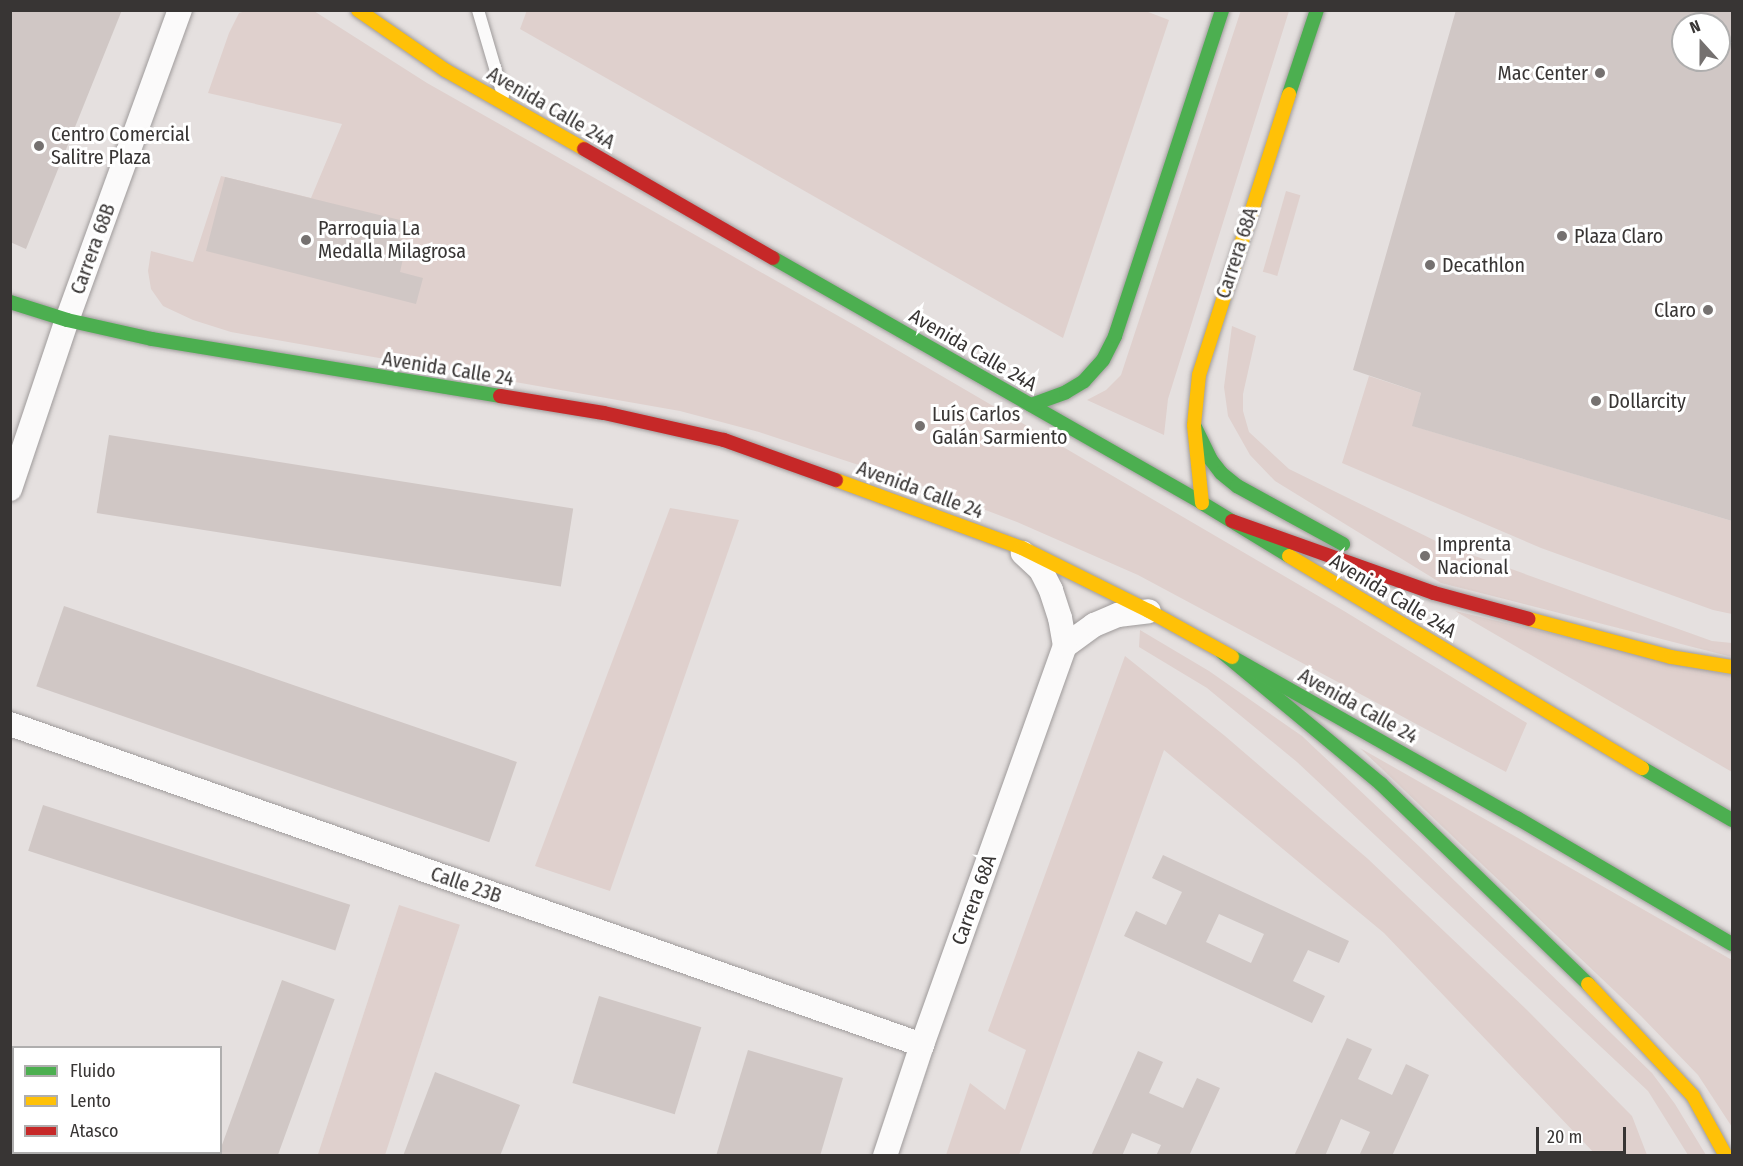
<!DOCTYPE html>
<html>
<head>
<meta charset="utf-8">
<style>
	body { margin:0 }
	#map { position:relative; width:1743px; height:1166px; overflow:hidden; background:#e5e0df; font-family:"Fira Sans Condensed",sans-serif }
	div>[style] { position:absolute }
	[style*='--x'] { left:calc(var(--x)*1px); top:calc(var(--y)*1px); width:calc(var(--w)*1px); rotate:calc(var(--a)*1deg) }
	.green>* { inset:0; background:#dfd0cd; transform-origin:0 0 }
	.building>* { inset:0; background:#d0c7c5; transform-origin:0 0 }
	.roads { filter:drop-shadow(0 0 2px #9f9b9b) drop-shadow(0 0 2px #9f9b9b) }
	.lane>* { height:12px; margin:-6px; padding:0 6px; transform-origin:6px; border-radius:6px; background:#fbfafa }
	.street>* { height:24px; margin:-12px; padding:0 12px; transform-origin:12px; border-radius:12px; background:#fbfafa }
	.fast>* { height:14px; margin:-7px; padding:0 7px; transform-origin:7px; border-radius:7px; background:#4caf50 }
	.slow>* { height:14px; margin:-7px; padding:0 7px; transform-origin:7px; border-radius:7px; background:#ffc107 }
	.jam>* { height:14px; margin:-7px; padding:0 7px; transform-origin:7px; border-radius:7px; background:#c62828 }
	.dots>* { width:16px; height:16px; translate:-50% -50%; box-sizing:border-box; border:3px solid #fff; border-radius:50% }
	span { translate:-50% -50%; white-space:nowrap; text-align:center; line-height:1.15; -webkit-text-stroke:6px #fff; paint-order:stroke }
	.poi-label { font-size:20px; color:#383534 }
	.right { translate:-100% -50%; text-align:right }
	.left { translate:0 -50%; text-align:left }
	.street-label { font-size:20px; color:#383534 }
	.frame { position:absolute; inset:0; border:12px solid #383534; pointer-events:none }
	.legend { position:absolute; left:12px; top:1046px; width:210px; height:108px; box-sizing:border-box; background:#fff; border:2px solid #afaeae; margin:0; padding:8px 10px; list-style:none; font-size:18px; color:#383534 }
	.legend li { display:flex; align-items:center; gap:12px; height:30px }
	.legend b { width:30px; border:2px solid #afaeae }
	.north { position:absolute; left:1671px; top:12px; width:60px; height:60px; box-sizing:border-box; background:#fff; border:2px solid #afaeae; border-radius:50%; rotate:339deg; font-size:16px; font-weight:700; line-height:24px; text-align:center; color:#383534 }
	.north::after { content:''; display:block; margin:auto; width:21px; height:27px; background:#757170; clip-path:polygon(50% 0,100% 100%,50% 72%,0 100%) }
	.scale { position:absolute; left:1536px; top:1127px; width:90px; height:27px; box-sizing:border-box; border:3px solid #383534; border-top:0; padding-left:8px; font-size:18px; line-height:21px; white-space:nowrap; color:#383534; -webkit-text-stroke:4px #fff; paint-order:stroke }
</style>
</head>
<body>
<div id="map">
	<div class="green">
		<i style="clip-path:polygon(249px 10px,314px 11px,427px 83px,856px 326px,1344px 611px,1527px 723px,1506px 772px,1138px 575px,1017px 522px,925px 487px,759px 432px,680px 411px,231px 332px,193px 320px,163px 306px,151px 289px,148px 271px,151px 251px,193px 262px,221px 176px,311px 198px,342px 124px,208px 93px,229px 33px,239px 13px)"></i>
		<i style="clip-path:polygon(527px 10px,1143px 10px,1169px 20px,1063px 338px,520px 29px)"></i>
		<i style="clip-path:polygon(1241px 10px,1289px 11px,1168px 399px,1164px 435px,1087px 400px,1106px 390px,1121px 375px)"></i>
		<i style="left:1286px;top:191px;width:15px;height:84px;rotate:16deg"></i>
		<i style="clip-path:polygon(1232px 326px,1256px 336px,1243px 394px,1243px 411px,1249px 432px,1289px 469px,1444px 545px,1712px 641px,1732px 643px,1732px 657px,1441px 583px,1275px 481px,1250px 455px,1228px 416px,1224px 387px)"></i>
		<i style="clip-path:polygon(1369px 376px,1421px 393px,1413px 426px,1732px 521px,1732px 614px,1713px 610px,1541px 548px,1342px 463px)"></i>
		<i style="clip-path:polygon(670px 508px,739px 520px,610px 891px,535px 866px)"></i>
		<i style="clip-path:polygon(1455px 611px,1732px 676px,1732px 772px)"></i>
		<i style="clip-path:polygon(1140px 630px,1209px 671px,1302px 736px,1422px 849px,1652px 1073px,1675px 1104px,1706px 1155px,1688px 1155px,1648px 1091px,1297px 762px,1207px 688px,1139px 647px)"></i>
		<i style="clip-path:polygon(1125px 656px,1225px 736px,1368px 859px,1527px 1010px,1632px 1116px,1647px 1155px,1596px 1155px,1384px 933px,1164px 750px,1019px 1155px,946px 1155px,970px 1083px,1005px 1110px,1026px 1050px,988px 1031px)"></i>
		<i style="clip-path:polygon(1360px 748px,1732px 960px,1732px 1127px,1698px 1075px,1641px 1016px)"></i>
		<i style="left:399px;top:905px;width:64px;height:264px;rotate:18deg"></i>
	</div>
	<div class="building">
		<i style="clip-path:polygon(10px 10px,122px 10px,26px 249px,10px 242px)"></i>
		<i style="clip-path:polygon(evenodd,1456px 10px,1732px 10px,1732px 521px,1412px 426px,1421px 393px,1353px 370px,1456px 10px,1683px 24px,1719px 24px,1719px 60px,1683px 60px,1683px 24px)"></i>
		<i style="clip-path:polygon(225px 177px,404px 221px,399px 239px,407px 241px,400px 272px,423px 278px,416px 304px,206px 251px)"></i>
		<i style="left:109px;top:435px;width:470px;height:79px;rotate:9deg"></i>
		<i style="left:64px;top:606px;width:479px;height:85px;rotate:19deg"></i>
		<i style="left:43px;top:805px;width:323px;height:48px;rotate:18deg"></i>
		<i style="clip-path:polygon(evenodd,1163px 855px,1349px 941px,1339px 963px,1308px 950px,1293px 981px,1325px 996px,1312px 1023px,1124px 936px,1136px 911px,1166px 925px,1182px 892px,1152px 878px,1163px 855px,1219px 914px,1264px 934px,1251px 963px,1206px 942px,1219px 914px)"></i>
		<i style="left:282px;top:980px;width:56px;height:188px;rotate:20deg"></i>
		<i style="left:599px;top:996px;width:107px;height:91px;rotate:17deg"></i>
		<i style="clip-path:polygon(1347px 1038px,1372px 1049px,1358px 1079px,1392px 1095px,1406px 1064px,1429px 1075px,1392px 1156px,1359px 1156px,1370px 1132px,1341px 1119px,1325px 1156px,1294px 1156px)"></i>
		<i style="clip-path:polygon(748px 1050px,843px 1078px,820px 1156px,716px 1156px)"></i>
		<i style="clip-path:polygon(1138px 1051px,1163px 1062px,1149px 1093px,1183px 1108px,1197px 1078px,1220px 1088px,1189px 1156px,1156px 1156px,1161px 1145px,1132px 1133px,1122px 1156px,1091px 1156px)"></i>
		<i style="left:10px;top:1072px;width:4px;height:55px;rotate:14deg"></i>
		<i style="clip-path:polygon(435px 1072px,520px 1105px,500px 1156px,403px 1156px)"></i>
		<i style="left:88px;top:1152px;width:104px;height:9px"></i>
	</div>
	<div class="roads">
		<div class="lane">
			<i style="--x:478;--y:10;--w:89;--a:73.6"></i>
		</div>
		<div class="street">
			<i style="--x:10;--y:489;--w:178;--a:-71.4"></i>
			<i style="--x:67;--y:320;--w:330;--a:-70"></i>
			<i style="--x:1065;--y:646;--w:36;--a:-36"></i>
			<i style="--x:1094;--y:625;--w:26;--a:-23"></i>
			<i style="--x:1118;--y:615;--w:31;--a:-7"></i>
			<i style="--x:10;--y:724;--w:967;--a:19.39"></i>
			<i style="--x:885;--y:1156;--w:117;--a:-71.6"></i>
			<i style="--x:922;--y:1045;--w:424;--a:-70.3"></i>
			<i style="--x:1065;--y:646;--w:28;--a:-100"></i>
			<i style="--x:1060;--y:618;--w:29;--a:-108"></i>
			<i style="--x:1051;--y:590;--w:22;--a:-117"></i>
			<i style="--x:1041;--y:570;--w:25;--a:-137"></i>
		</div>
		<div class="fast">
			<i style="--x:1289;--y:94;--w:89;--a:-71.6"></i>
			<i style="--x:773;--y:258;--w:494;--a:29.7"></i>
			<i style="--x:1202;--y:503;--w:102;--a:31.3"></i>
			<i style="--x:10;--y:302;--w:60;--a:17.5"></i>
			<i style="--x:67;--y:320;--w:87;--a:12.6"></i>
			<i style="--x:152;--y:339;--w:353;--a:9.3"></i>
			<i style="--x:1031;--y:405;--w:37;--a:-20"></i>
			<i style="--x:1066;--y:392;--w:21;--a:-31"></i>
			<i style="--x:1084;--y:381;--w:28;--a:-48"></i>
			<i style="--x:1103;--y:360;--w:27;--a:-63"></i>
			<i style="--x:1115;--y:336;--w:343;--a:-71.8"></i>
			<i style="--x:1194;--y:425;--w:39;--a:64"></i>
			<i style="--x:1211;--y:460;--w:16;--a:52"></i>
			<i style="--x:1221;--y:473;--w:21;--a:39"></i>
			<i style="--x:1237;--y:486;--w:121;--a:28.7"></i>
			<i style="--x:1222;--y:652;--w:207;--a:39.7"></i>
			<i style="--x:1381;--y:784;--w:288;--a:44"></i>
			<i style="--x:1232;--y:657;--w:327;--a:29.5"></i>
			<i style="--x:1517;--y:818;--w:249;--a:30.4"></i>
			<i style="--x:1642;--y:768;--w:104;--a:30"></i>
		</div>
		<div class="slow">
			<i style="--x:358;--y:10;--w:106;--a:34.6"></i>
			<i style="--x:445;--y:70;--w:160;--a:29.6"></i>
			<i style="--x:836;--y:480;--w:198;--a:20.1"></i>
			<i style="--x:1022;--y:548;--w:142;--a:26.4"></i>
			<i style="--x:1149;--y:611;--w:95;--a:29"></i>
			<i style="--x:1202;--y:503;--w:78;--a:-95.9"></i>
			<i style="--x:1194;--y:425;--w:50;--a:-84.3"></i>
			<i style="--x:1199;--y:375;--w:295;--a:-72.2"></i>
			<i style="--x:1289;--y:556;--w:412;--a:31"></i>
			<i style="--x:1529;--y:619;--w:147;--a:15"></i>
			<i style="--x:1671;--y:657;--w:62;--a:9.3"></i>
			<i style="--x:1588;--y:984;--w:154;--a:46.8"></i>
			<i style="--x:1693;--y:1096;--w:68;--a:61.2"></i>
		</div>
		<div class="jam">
			<i style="--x:584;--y:149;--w:218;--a:30"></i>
			<i style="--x:500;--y:396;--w:105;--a:9.3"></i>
			<i style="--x:604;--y:413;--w:123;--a:12.7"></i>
			<i style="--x:724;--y:440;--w:119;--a:19.7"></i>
			<i style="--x:1232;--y:521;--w:214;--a:19.6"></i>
			<i style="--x:1434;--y:593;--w:98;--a:15.3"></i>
		</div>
	</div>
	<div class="dots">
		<i style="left:1600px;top:73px;background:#757170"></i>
		<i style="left:39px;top:146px;background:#757170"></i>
		<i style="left:1562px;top:236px;background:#757170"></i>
		<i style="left:306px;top:240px;background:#757170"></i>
		<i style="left:1430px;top:265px;background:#757170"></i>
		<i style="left:1708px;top:310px;background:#757170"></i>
		<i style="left:1596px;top:401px;background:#757170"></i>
		<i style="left:920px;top:426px;background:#757170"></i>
		<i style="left:1425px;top:556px;background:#757170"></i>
	</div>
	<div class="poi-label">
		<span class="right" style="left:1588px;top:73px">Mac Center</span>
		<span class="left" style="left:51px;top:146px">Centro Comercial<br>Salitre Plaza</span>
		<span class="left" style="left:318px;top:240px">Parroquia La<br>Medalla Milagrosa</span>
		<span class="left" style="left:1574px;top:236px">Plaza Claro</span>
		<span class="left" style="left:1442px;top:265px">Decathlon</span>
		<span class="right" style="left:1696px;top:310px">Claro</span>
		<span class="left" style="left:1608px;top:401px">Dollarcity</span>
		<span class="left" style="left:932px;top:426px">Luís Carlos<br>Galán Sarmiento</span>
		<span class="left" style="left:1437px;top:556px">Imprenta<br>Nacional</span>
	</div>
	<div class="street-label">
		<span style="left:551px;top:108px;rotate:30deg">Avenida Calle 24A</span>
		<span style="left:93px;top:249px;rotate:-70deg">Carrera 68B</span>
		<span style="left:1237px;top:253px;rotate:-72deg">Carrera 68A</span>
		<span style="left:973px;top:350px;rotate:30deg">Avenida Calle 24A</span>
		<span style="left:448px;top:369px;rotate:9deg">Avenida Calle 24</span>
		<span style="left:920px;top:490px;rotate:20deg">Avenida Calle 24</span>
		<span style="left:1393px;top:596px;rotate:31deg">Avenida Calle 24A</span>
		<span style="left:1358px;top:706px;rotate:29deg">Avenida Calle 24</span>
		<span style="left:466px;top:885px;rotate:19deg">Calle 23B</span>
		<span style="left:974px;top:900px;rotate:-70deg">Carrera 68A</span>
	</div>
	<div class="frame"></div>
	<ul class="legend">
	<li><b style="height:8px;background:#4caf50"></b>Fluido</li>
	<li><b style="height:8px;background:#ffc107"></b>Lento</li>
	<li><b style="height:8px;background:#c62828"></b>Atasco</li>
	</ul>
	<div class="north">N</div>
	<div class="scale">20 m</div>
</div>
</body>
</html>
